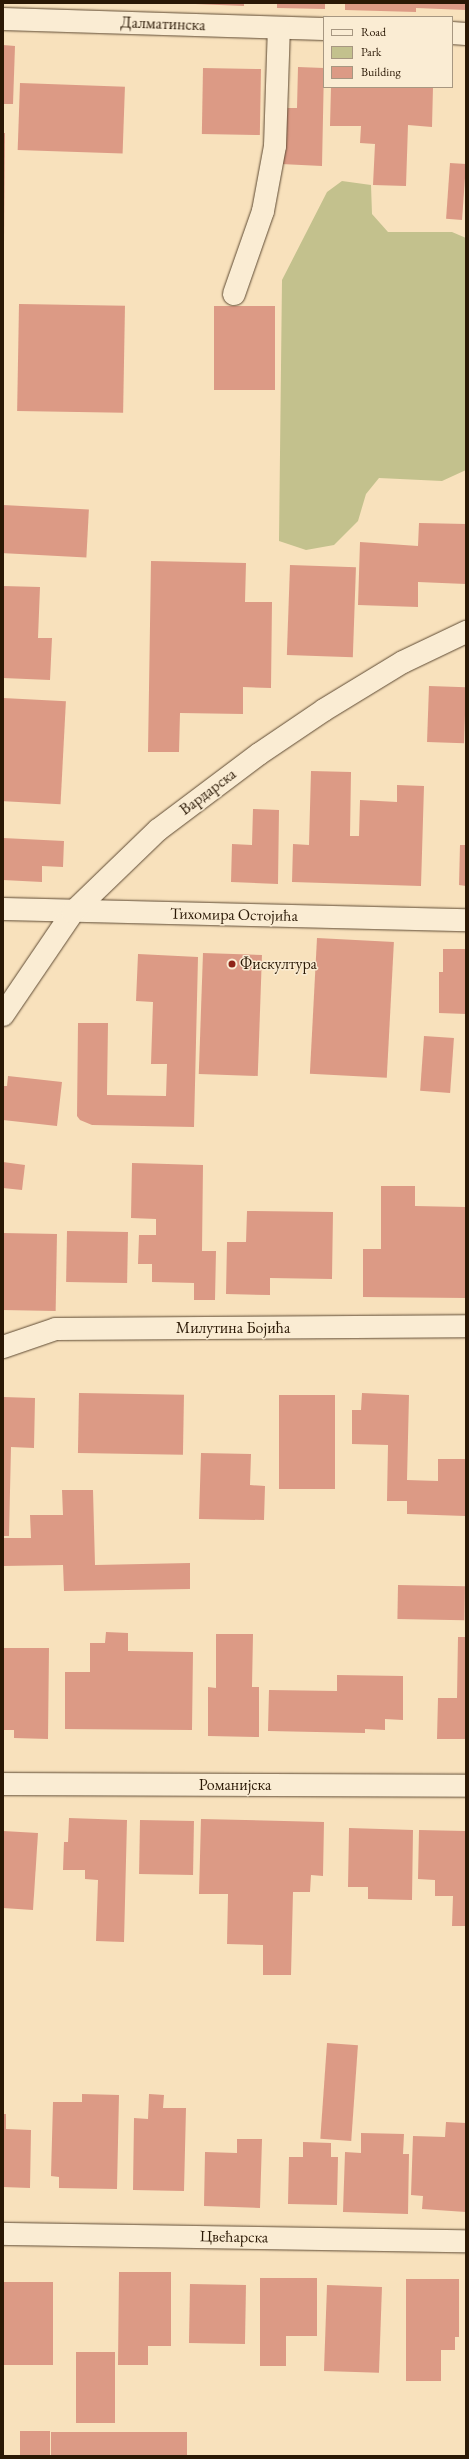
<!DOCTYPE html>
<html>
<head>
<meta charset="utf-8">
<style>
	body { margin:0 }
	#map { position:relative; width:469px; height:2459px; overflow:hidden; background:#f8e1bc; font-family:"EB Garamond",serif }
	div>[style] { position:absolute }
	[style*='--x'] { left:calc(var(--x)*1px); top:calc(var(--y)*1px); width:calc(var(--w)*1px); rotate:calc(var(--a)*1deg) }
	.green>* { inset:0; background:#c3c18d }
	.building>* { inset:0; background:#dc9a85; transform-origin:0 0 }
	.roads { filter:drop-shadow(0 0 1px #5e4a33) drop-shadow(0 0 1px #5e4a33) }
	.minor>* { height:22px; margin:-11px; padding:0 11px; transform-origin:11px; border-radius:11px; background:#faecd3 }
	.dots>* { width:11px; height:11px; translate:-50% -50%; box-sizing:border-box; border:2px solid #faecd3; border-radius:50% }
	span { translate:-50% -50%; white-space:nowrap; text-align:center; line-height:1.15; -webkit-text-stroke:3px #faecd3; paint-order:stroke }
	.street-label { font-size:16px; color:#2a1805 }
	.poi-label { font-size:16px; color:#2a1805 }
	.left { translate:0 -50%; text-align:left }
	.frame { position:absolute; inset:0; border:4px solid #2a1805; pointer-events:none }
	.legend { position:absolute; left:323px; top:16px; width:130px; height:72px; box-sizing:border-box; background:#faecd3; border:1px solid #a79781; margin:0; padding:5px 7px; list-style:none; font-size:12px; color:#2a1805 }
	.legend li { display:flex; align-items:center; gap:8px; height:20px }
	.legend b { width:20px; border:1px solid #a79781 }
</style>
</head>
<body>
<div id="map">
	<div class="green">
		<i style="clip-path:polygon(342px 181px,371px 185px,372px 214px,388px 232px,452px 232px,466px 238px,466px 470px,442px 481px,379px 478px,366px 494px,358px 521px,334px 545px,306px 550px,279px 541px,282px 280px,327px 192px)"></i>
	</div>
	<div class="building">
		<i style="clip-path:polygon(171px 3px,244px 3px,244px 6px)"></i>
		<i style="clip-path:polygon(277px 3px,325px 3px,325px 9px,277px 8px)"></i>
		<i style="clip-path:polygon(345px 3px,466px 3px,466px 10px,416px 8px,416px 12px,345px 10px)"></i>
		<i style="clip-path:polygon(3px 45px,15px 46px,13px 104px,3px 104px)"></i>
		<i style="clip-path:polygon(298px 67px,324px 68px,322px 166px,281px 164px,283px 108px,297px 108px)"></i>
		<i style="left:203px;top:68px;width:58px;height:66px;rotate:1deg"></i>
		<i style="left:20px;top:83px;width:105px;height:67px;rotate:2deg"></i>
		<i style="clip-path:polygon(331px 87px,433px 87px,432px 127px,408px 125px,406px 186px,373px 185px,375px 144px,360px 143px,361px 126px,330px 126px)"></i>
		<i style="clip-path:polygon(3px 133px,5px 133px,4px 244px,3px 244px)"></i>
		<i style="left:450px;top:163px;width:16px;height:56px;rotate:4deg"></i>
		<i style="left:19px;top:304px;width:106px;height:107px;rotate:1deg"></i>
		<i style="left:214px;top:306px;width:61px;height:84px"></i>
		<i style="left:3px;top:505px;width:86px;height:48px;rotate:3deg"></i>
		<i style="clip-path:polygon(419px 523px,466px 524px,466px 584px,418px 582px,418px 607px,358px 605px,360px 542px,418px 546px)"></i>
		<i style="clip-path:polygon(151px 561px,246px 563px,245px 602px,272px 602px,271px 688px,243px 687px,243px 714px,180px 713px,179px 752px,148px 752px)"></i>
		<i style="left:290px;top:565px;width:66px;height:90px;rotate:2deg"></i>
		<i style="clip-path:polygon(3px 586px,40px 587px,38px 638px,52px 638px,50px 680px,3px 678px)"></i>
		<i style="left:429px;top:686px;width:37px;height:56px;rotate:2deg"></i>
		<i style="left:3px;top:698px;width:63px;height:103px;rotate:3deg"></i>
		<i style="clip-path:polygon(311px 771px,351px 772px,350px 836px,359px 836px,360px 800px,397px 802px,397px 785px,424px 786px,421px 886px,292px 882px,293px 844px,309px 845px)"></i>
		<i style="clip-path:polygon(253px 809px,279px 810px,278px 884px,231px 882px,232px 844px,252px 845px)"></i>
		<i style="clip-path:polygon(3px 838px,64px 841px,63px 867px,42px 866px,42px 882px,3px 880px)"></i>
		<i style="clip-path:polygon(460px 845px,466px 845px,466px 886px,459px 885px)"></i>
		<i style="left:317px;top:938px;width:77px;height:136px;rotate:3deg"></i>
		<i style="clip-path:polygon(443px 949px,466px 949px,466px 1014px,439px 1013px,439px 972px,443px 972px)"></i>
		<i style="left:203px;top:953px;width:59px;height:121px;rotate:2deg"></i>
		<i style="clip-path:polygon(138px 954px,198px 957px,194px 1127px,92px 1125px,80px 1120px,77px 1116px,78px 1023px,108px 1023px,107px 1095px,166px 1096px,167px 1064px,151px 1064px,153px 1002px,136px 1001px)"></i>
		<i style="left:424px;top:1036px;width:30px;height:55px;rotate:4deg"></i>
		<i style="clip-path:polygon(8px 1076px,62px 1082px,57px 1126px,3px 1120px,3px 1086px,7px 1086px)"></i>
		<i style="clip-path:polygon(3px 1162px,25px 1165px,22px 1190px,3px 1188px)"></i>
		<i style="clip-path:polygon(132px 1163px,203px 1165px,202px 1251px,216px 1251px,215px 1300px,194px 1300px,194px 1283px,152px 1282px,152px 1264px,138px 1264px,139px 1235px,156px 1235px,156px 1219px,131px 1218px)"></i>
		<i style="clip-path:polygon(381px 1186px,415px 1186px,415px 1206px,466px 1207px,466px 1298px,363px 1297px,363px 1249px,381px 1249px)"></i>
		<i style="clip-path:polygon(247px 1211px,333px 1212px,332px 1279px,270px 1278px,270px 1295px,226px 1294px,227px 1242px,246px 1242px)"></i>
		<i style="left:67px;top:1231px;width:61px;height:51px;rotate:1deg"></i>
		<i style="left:3px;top:1233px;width:54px;height:77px;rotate:1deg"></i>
		<i style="left:79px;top:1393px;width:105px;height:60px;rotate:1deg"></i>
		<i style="clip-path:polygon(362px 1393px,409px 1395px,407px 1480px,438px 1481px,438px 1459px,466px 1459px,465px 1516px,407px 1514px,407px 1501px,387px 1501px,388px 1445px,352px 1444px,352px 1410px,361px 1410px)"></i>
		<i style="left:279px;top:1395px;width:56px;height:94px"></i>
		<i style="clip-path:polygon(3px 1397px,35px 1398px,34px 1448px,11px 1447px,9px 1536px,3px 1536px)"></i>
		<i style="clip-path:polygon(201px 1453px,251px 1454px,250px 1485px,265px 1486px,264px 1520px,199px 1519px)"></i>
		<i style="clip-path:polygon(62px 1490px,93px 1490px,95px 1565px,190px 1563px,190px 1589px,64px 1591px,63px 1565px,3px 1566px,3px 1538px,31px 1538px,30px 1515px,63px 1515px)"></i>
		<i style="left:398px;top:1585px;width:67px;height:34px;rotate:1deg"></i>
		<i style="clip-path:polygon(106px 1632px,128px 1633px,128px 1651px,193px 1652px,192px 1730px,65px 1729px,65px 1672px,90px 1672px,90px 1643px,105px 1643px)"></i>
		<i style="clip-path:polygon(216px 1634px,253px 1634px,252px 1687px,259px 1687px,259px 1737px,208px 1736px,208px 1687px,216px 1688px)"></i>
		<i style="clip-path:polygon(458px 1637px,466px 1637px,466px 1739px,437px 1739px,438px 1698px,457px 1698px)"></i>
		<i style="clip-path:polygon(3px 1648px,49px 1648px,48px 1739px,14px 1738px,14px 1730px,3px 1730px)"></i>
		<i style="clip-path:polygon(337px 1675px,403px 1676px,403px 1720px,385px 1719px,385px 1730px,365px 1729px,365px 1733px,268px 1731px,269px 1690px,337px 1691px)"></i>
		<i style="clip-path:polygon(69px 1818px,127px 1820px,124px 1942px,96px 1941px,98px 1880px,85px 1879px,85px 1870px,63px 1870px,64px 1842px,68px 1842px)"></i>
		<i style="clip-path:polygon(201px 1819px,324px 1822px,323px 1876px,311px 1875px,310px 1892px,293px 1892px,291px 1975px,263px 1975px,263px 1945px,227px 1944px,228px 1894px,199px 1894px)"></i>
		<i style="left:140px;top:1820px;width:54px;height:54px;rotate:1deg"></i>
		<i style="clip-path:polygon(349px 1828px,413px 1830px,412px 1900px,368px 1899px,368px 1887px,348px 1887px)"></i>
		<i style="clip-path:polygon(419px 1830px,466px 1831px,466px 1926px,452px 1926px,453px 1896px,435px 1896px,435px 1880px,418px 1879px)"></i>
		<i style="clip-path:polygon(3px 1831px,38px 1833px,33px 1910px,3px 1908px)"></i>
		<i style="left:327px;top:2043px;width:31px;height:96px;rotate:4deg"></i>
		<i style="clip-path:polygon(82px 2094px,119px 2095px,117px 2189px,59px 2188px,59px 2177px,51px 2176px,53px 2102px,82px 2102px)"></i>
		<i style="clip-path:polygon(149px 2094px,164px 2095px,163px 2108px,186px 2108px,184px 2191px,133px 2190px,134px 2118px,148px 2119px)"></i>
		<i style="clip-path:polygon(3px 2114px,6px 2114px,6px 2129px,31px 2130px,30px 2188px,3px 2187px)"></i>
		<i style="clip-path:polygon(446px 2122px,466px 2123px,466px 2212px,422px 2209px,423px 2196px,411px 2195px,413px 2136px,445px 2137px)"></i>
		<i style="clip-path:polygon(361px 2133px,404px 2134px,403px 2154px,409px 2154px,408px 2214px,343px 2212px,345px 2152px,361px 2153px)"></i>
		<i style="clip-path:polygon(237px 2139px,262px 2139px,260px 2208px,204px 2206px,205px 2152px,237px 2153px)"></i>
		<i style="clip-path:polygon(303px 2142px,331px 2143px,331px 2157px,338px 2157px,337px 2205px,288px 2204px,289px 2157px,303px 2157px)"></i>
		<i style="clip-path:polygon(119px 2272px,171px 2272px,171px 2346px,148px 2346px,148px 2365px,118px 2365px)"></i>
		<i style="clip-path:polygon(260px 2278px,317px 2278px,317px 2336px,286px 2336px,286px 2366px,260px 2366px)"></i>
		<i style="clip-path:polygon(406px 2279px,459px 2279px,459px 2337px,455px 2337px,455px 2350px,441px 2350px,441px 2381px,406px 2381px)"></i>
		<i style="left:3px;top:2282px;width:50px;height:83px"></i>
		<i style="left:190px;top:2284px;width:56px;height:59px;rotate:1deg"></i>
		<i style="left:327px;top:2285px;width:55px;height:86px;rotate:2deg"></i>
		<i style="left:76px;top:2352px;width:39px;height:71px"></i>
		<i style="left:20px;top:2431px;width:30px;height:25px"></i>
		<i style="left:51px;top:2432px;width:136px;height:24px"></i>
	</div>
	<div class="roads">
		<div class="minor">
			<i style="--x:3;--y:19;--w:321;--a:1.8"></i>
			<i style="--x:452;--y:33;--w:14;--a:4"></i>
			<i style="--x:234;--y:294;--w:88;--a:-70.7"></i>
			<i style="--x:263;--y:211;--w:66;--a:-79.5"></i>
			<i style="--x:275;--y:146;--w:118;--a:-88.1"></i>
			<i style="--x:3;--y:909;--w:463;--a:1.4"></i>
			<i style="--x:3;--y:1015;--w:125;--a:-55.8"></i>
			<i style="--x:73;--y:912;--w:118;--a:-44"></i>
			<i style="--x:158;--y:830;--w:126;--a:-37"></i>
			<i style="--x:259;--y:754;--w:78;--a:-34.1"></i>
			<i style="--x:324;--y:710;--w:92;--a:-31.3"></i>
			<i style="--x:403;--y:662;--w:70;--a:-25.5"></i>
			<i style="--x:3;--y:1347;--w:56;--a:-18.8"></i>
			<i style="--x:56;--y:1329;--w:410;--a:-0.4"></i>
			<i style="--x:3;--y:1784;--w:463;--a:0.2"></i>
			<i style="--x:3;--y:2234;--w:463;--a:0.9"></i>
		</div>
	</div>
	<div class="dots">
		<i style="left:232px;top:964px;background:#8f2418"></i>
	</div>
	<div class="street-label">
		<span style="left:163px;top:24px;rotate:2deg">Далматинска</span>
		<span style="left:208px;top:792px;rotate:-37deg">Вардарска</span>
		<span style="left:234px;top:915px;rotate:1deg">Тихомира Остојића</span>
		<span style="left:233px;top:1328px">Милутина Бојића</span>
		<span style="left:235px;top:1785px">Романијска</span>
		<span style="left:234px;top:2237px;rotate:1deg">Цвећарска</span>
	</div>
	<div class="poi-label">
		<span class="left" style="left:240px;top:964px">Фискултура</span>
	</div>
	<div class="frame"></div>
	<ul class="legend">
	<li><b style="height:5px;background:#faecd3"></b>Road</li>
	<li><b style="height:11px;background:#c3c18d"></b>Park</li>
	<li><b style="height:11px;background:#dc9a85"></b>Building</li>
	</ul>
</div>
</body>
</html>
